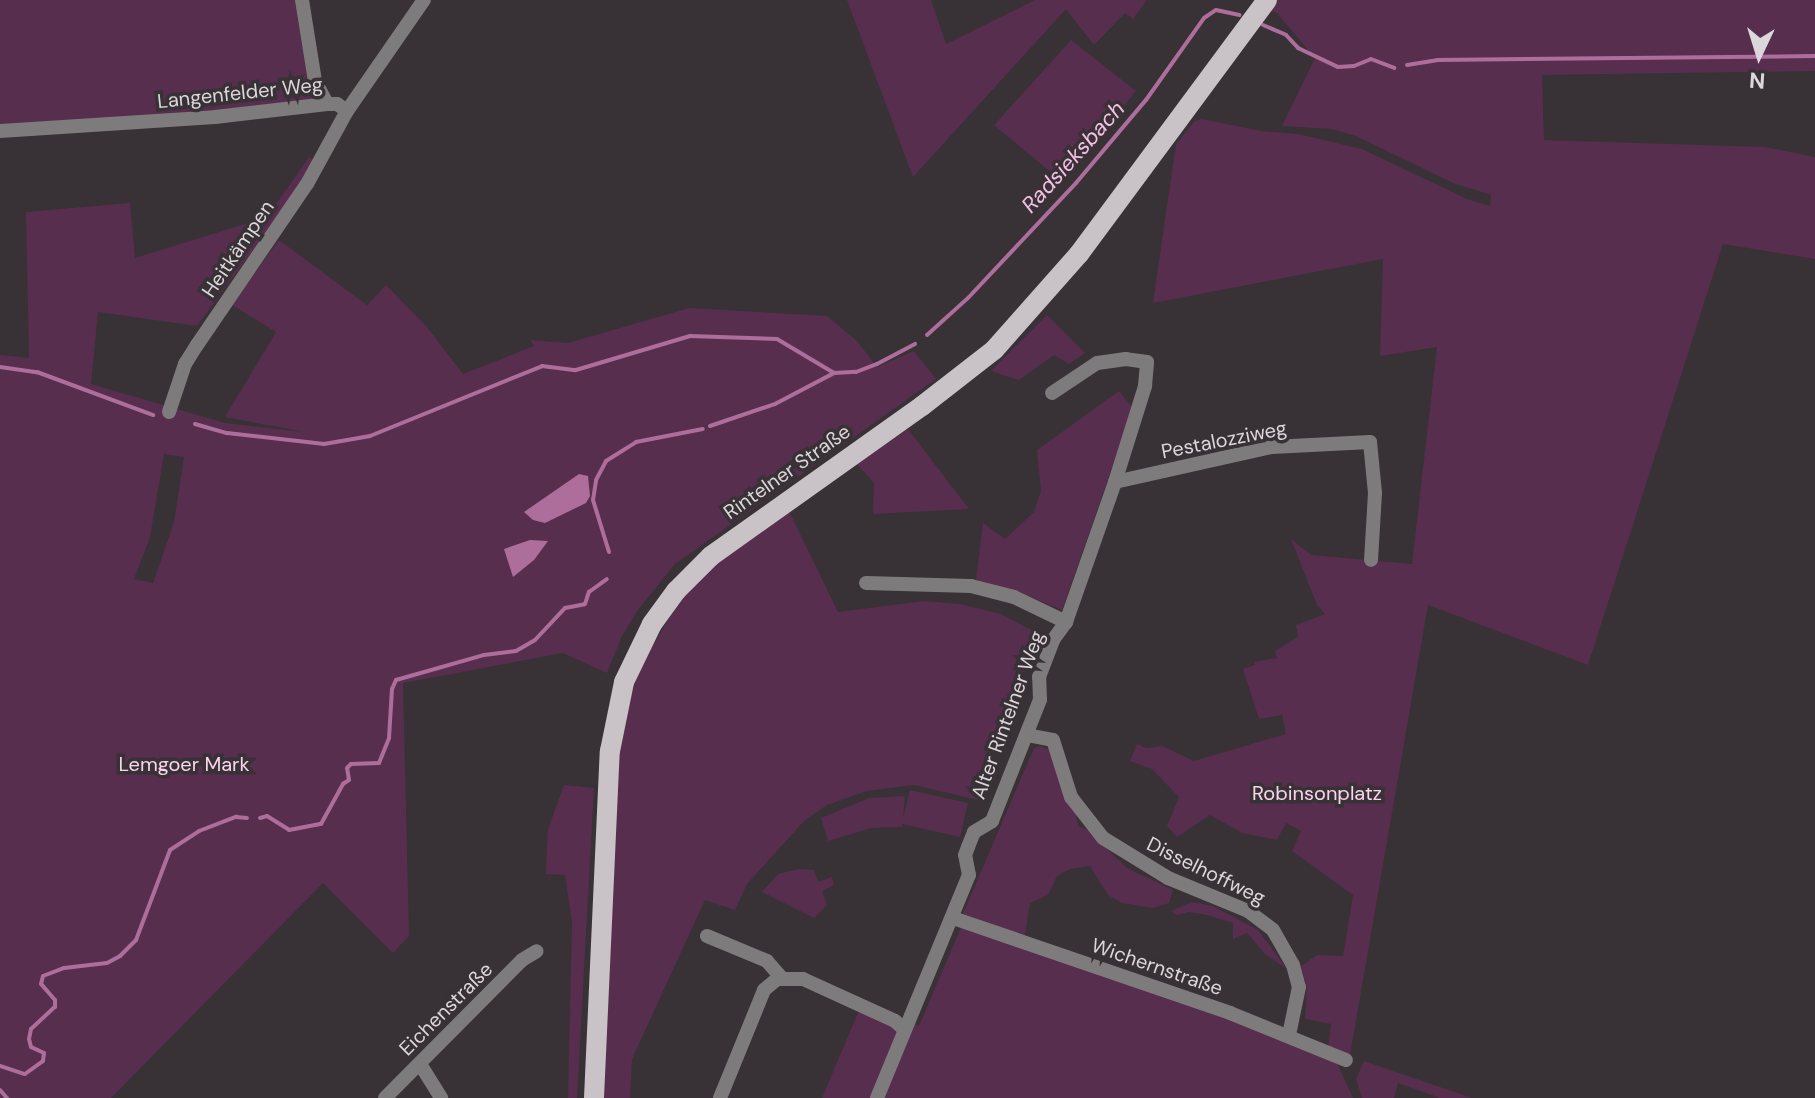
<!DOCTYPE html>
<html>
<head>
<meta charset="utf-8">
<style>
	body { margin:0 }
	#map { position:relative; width:1815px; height:1098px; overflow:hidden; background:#383136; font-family:"DM Sans",sans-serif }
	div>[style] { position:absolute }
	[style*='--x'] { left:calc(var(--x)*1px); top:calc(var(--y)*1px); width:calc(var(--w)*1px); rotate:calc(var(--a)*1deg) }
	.green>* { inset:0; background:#572e4d }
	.water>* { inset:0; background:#ae6e9c }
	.stream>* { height:4px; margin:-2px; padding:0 2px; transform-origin:2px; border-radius:2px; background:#ae6e9c }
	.minor>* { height:14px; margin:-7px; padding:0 7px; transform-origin:7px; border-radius:7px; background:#7e7b7d }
	.primary>* { height:20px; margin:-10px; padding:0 10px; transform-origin:10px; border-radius:10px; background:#c9c2c6 }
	span { translate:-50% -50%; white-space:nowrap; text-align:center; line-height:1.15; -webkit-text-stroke:7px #383136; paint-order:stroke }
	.street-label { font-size:20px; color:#dbd7da }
	.park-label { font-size:20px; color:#f9d4ed }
	.water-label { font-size:22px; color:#f6c0e6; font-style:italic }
	.north { position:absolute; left:1719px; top:16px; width:80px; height:80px; -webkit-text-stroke:6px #383136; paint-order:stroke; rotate:184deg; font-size:22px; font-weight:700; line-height:32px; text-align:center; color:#dbd7da }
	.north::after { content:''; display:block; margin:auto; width:28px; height:36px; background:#dbd7da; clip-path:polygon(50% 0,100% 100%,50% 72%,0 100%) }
</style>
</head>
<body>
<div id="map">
	<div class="green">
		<i style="clip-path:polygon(0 0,296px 0,316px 100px,245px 110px,0 126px)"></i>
		<i style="clip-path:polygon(847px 0,931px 0,946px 44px,1035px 0,1147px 0,1133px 19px,1125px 13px,1094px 45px,1066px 9px,913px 177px)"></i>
		<i style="clip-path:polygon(1276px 0,1815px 0,1815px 71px,1542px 75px,1544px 140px,1765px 147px,1815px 157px,1815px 259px,1723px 244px,1588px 665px,1428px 605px,1350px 1055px,1328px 1048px,1331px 1024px,1305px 1019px,1307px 987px,1301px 966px,1317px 955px,1343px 956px,1353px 895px,1292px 851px,1301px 831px,1286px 823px,1277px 840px,1242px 833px,1210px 815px,1177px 837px,1167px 826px,1179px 797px,1152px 769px,1130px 761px,1137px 744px,1146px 748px,1162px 746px,1194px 761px,1286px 734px,1282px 715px,1259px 719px,1243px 669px,1255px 665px,1254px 662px,1277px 658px,1275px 651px,1298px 637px,1296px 625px,1325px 614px,1317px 605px,1291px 539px,1311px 555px,1412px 564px,1437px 347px,1380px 356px,1383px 259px,1153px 303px,1176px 144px,1195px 121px,1202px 119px,1261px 131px,1298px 134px,1362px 149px,1467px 199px,1490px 206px,1491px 195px,1453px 183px,1356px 136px,1332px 129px,1282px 126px,1315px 58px,1277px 13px,1269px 10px)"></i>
		<i style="clip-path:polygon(1071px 40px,1136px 91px,1085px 155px,1053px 174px,994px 125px)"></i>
		<i style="clip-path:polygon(evenodd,309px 157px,314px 160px,276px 219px,197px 326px,98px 312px,91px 384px,225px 423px,305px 432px,225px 417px,276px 332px,232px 305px,279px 240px,367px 305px,386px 285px,427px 327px,463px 374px,534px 346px,530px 340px,568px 343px,689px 308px,827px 316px,857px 341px,877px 367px,914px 351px,936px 379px,675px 564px,637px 611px,622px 636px,607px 673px,563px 653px,403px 683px,409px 936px,393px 953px,323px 883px,111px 1098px,0 1098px,0 355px,29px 358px,26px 212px,130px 203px,135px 258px,267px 217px,309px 157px,164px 454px,184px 457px,174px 522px,153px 583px,134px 579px,150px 537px,164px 454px)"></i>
		<i style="clip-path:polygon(1047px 315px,1085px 353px,1069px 364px,1054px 355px,1019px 380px,991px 371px)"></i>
		<i style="clip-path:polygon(1119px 391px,1133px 408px,1062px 610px,1018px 592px,976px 580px,983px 523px,1005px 539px,1034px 512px,1041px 491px,1037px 450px)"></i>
		<i style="clip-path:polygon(908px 429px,969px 509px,873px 514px,874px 483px,855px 462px)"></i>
		<i style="clip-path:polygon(788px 509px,838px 612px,924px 601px,960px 604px,1001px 614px,1039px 634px,978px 800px,914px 785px,867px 791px,827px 805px,805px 820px,747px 884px,735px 910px,705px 900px,632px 1059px,630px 1098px,598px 1098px,615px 776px,629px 702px,641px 665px,679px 602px,717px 561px)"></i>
		<i style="clip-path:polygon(1041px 746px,1049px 750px,1056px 772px,1076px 813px,1078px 826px,1086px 829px,1127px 868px,1173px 890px,1169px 903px,1153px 908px,1122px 903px,1108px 895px,1090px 866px,1070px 869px,1057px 876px,1048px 895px,1030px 903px,1024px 941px,962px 916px,1034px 748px)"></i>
		<i style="clip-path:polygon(564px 785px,594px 788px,577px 1098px,568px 1098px,572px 922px,565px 875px,546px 874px,546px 866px,548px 829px)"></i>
		<i style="clip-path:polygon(910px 790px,968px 803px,960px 837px,902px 824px,902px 827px,871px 828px,828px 841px,821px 818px,869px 798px,905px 796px,903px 818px)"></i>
		<i style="clip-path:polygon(799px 869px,814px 870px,818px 882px,832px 877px,834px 885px,822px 891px,827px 905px,814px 918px,762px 892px,778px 874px)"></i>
		<i style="clip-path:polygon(1192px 902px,1213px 906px,1258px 930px,1287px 969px,1265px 954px,1247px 933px,1233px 939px,1233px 923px,1207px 915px,1189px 912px,1176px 915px,1171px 911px)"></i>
		<i style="clip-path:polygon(962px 925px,1315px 1047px,1314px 1050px,1338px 1065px,1353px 1098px,822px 1098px,863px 1001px,919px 1026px)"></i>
		<i style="clip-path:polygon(1364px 1061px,1399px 1073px,1472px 1098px,1440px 1098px,1398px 1083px,1394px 1098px,1362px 1098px,1356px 1079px)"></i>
	</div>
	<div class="water">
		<i style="clip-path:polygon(579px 474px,588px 476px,590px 496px,586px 503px,545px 523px,533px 520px,524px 512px)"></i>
		<i style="clip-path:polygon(530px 540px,548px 541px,534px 560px,513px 577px,504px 549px)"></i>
	</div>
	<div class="stream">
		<i style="--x:1263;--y:25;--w:25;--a:23"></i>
		<i style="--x:1286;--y:35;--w:18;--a:47"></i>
		<i style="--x:1298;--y:48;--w:44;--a:25.4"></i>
		<i style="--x:1338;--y:67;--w:16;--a:-4"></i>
		<i style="--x:1354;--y:66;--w:18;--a:-22"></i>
		<i style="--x:1371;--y:59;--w:25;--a:21"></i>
		<i style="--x:1407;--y:65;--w:30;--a:-9"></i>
		<i style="--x:1437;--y:60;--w:378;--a:-0.6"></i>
		<i style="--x:927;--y:335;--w:55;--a:-42.1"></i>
		<i style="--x:968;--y:298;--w:158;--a:-46.8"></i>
		<i style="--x:1076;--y:183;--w:109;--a:-49.9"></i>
		<i style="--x:1146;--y:100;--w:100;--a:-54.7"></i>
		<i style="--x:1204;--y:18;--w:14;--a:-34"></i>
		<i style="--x:1216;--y:10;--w:24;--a:12"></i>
		<i style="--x:0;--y:367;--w:37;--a:8"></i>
		<i style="--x:37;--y:372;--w:124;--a:20.3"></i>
		<i style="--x:195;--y:424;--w:33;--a:16"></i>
		<i style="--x:227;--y:433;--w:98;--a:6.5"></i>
		<i style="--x:324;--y:444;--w:47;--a:-9.9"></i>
		<i style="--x:370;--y:436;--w:186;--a:-22.1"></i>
		<i style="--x:542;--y:366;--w:34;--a:7"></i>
		<i style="--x:576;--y:370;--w:119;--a:-16.6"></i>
		<i style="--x:690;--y:336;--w:87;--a:2"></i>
		<i style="--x:777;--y:339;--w:66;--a:30.8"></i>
		<i style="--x:710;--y:426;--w:69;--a:-18.7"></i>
		<i style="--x:775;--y:404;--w:67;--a:-27.7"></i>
		<i style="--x:834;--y:373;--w:22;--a:-3"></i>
		<i style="--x:856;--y:372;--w:22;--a:-21"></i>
		<i style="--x:877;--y:364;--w:43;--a:-27.8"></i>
		<i style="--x:609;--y:552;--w:54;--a:-107.1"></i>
		<i style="--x:593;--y:500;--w:20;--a:-81"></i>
		<i style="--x:596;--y:480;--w:21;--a:-62"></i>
		<i style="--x:606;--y:461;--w:36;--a:-32"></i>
		<i style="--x:636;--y:442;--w:68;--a:-11"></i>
		<i style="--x:260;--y:818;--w:7;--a:-16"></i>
		<i style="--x:267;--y:816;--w:26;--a:32"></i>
		<i style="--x:289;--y:830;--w:33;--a:-11"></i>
		<i style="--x:321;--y:824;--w:46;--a:-61.2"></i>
		<i style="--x:343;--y:784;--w:7;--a:-34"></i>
		<i style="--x:349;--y:780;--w:12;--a:-99"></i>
		<i style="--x:347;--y:768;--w:6;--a:-45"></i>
		<i style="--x:351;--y:764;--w:28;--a:-2"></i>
		<i style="--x:379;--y:763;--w:27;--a:-68"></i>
		<i style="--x:389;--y:738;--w:49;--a:-86.5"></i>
		<i style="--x:392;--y:689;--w:10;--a:-66"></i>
		<i style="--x:396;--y:680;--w:91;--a:-15.9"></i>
		<i style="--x:484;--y:655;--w:32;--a:-7"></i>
		<i style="--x:516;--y:651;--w:22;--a:-30"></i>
		<i style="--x:535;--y:640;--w:44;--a:-46.8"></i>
		<i style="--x:565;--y:608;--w:20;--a:-11"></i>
		<i style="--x:585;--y:604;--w:13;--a:-72"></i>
		<i style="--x:589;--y:592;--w:22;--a:-36"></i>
		<i style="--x:0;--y:1066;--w:26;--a:18"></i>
		<i style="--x:25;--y:1074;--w:22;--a:-36"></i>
		<i style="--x:43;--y:1061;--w:8;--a:-83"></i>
		<i style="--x:44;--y:1053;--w:14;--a:-155"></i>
		<i style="--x:31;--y:1047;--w:8;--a:-104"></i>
		<i style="--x:29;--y:1039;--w:10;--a:-79"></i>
		<i style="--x:31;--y:1029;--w:33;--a:-43"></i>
		<i style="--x:55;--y:1007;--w:7;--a:-90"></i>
		<i style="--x:55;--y:1000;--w:21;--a:-131"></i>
		<i style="--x:41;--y:984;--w:8;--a:-76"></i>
		<i style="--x:43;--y:976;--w:22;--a:-21"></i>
		<i style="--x:64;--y:968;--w:43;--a:-6.6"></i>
		<i style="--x:107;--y:963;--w:15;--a:-28"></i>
		<i style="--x:120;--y:956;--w:23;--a:-45"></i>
		<i style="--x:136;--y:940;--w:96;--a:-69.3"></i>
		<i style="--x:170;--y:850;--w:35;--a:-33"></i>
		<i style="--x:199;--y:831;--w:40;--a:-21"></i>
		<i style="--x:236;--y:817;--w:11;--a:5"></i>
		<i style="--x:0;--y:1090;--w:11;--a:49"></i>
	</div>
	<div class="minor">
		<i style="--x:302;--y:0;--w:82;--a:80.9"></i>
		<i style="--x:315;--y:81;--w:26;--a:62"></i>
		<i style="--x:0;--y:131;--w:215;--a:-3.7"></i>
		<i style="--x:215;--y:117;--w:113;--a:-6.6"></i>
		<i style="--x:327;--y:104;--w:10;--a:0"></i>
		<i style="--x:337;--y:104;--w:12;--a:35"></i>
		<i style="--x:169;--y:412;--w:51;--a:-71.6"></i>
		<i style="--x:185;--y:364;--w:22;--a:-58"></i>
		<i style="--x:197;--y:345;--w:195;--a:-55.7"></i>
		<i style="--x:307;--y:184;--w:83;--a:-61.3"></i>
		<i style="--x:347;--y:111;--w:135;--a:-55.3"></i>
		<i style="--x:1115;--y:482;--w:161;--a:-12.6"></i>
		<i style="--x:1272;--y:447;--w:98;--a:-2.9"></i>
		<i style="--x:1370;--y:442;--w:51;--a:84.4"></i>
		<i style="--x:1375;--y:493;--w:67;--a:93.4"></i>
		<i style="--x:866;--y:583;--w:105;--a:1.6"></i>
		<i style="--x:971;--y:586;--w:44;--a:14.3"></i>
		<i style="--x:1014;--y:597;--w:58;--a:25.7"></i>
		<i style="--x:1027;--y:735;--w:26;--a:11"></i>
		<i style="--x:1053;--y:740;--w:60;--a:72.5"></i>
		<i style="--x:1071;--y:797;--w:52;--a:52"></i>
		<i style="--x:1103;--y:838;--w:76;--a:31.6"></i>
		<i style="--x:1168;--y:878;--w:87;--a:22.4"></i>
		<i style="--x:1248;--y:911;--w:31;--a:37"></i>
		<i style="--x:1273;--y:930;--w:40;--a:60.3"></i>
		<i style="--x:1293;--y:965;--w:23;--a:75"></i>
		<i style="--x:1299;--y:987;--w:49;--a:101.8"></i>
		<i style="--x:953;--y:918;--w:293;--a:18.9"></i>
		<i style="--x:1230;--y:1013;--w:125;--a:22.1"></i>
		<i style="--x:707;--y:936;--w:65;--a:22.6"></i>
		<i style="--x:767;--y:961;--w:23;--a:49"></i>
		<i style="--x:420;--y:1064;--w:40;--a:58"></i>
		<i style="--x:385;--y:1098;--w:194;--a:-45.2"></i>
		<i style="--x:522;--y:960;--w:17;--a:-31"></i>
		<i style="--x:720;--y:1098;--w:117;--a:-67.8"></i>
		<i style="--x:764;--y:990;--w:17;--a:-40"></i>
		<i style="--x:777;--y:979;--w:26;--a:0"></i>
		<i style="--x:803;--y:979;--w:101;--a:24.5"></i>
		<i style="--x:895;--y:1021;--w:12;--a:42"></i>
		<i style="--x:877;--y:1098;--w:241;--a:-67.6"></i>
		<i style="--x:969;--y:875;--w:20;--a:-101"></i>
		<i style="--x:965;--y:855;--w:9;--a:-69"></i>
		<i style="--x:968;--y:847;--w:16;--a:-68"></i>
		<i style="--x:974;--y:832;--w:21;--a:-31"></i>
		<i style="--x:992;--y:821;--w:130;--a:-68.4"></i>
		<i style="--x:1040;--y:700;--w:23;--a:-92"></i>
		<i style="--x:1039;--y:677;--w:40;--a:-69"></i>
		<i style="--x:1053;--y:640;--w:22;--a:-54"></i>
		<i style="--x:1066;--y:622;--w:148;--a:-70.7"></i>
		<i style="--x:1115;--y:482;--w:101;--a:-72.6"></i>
		<i style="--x:1145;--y:386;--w:24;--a:-85"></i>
		<i style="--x:1147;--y:362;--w:21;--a:-172"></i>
		<i style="--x:1126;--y:359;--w:29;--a:172"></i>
		<i style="--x:1097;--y:363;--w:54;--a:146.3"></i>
	</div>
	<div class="primary">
		<i style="--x:594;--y:1098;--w:347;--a:-87.4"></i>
		<i style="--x:610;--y:751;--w:70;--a:-78.5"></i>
		<i style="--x:624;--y:682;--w:64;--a:-64.2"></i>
		<i style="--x:652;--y:624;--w:41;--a:-54"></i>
		<i style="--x:676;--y:591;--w:49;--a:-45"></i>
		<i style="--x:711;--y:556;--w:259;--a:-35.4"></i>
		<i style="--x:922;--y:406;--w:91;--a:-37.9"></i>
		<i style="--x:994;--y:350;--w:128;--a:-48.5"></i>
		<i style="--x:1079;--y:254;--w:316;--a:-53.5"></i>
	</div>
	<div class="street-label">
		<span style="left:240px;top:93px;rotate:-6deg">Langenfelder Weg</span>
		<span style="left:238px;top:249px;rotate:-56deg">Heitkämpen</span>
		<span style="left:1224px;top:440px;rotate:-11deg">Pestalozziweg</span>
		<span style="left:787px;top:472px;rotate:-35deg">Rintelner Straße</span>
		<span style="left:1008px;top:715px;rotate:-70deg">Alter Rintelner Weg</span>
		<span style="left:1206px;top:871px;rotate:26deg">Disselhoffweg</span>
		<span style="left:1157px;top:967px;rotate:19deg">Wichernstraße</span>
		<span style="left:446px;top:1009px;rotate:-45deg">Eichenstraße</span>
	</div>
	<div class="park-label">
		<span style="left:184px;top:764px">Lemgoer Mark</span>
		<span style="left:1317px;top:793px">Robinsonplatz</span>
	</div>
	<div class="water-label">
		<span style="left:1073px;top:157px;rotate:-48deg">Radsieksbach</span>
	</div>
	<div class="north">N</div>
</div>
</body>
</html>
